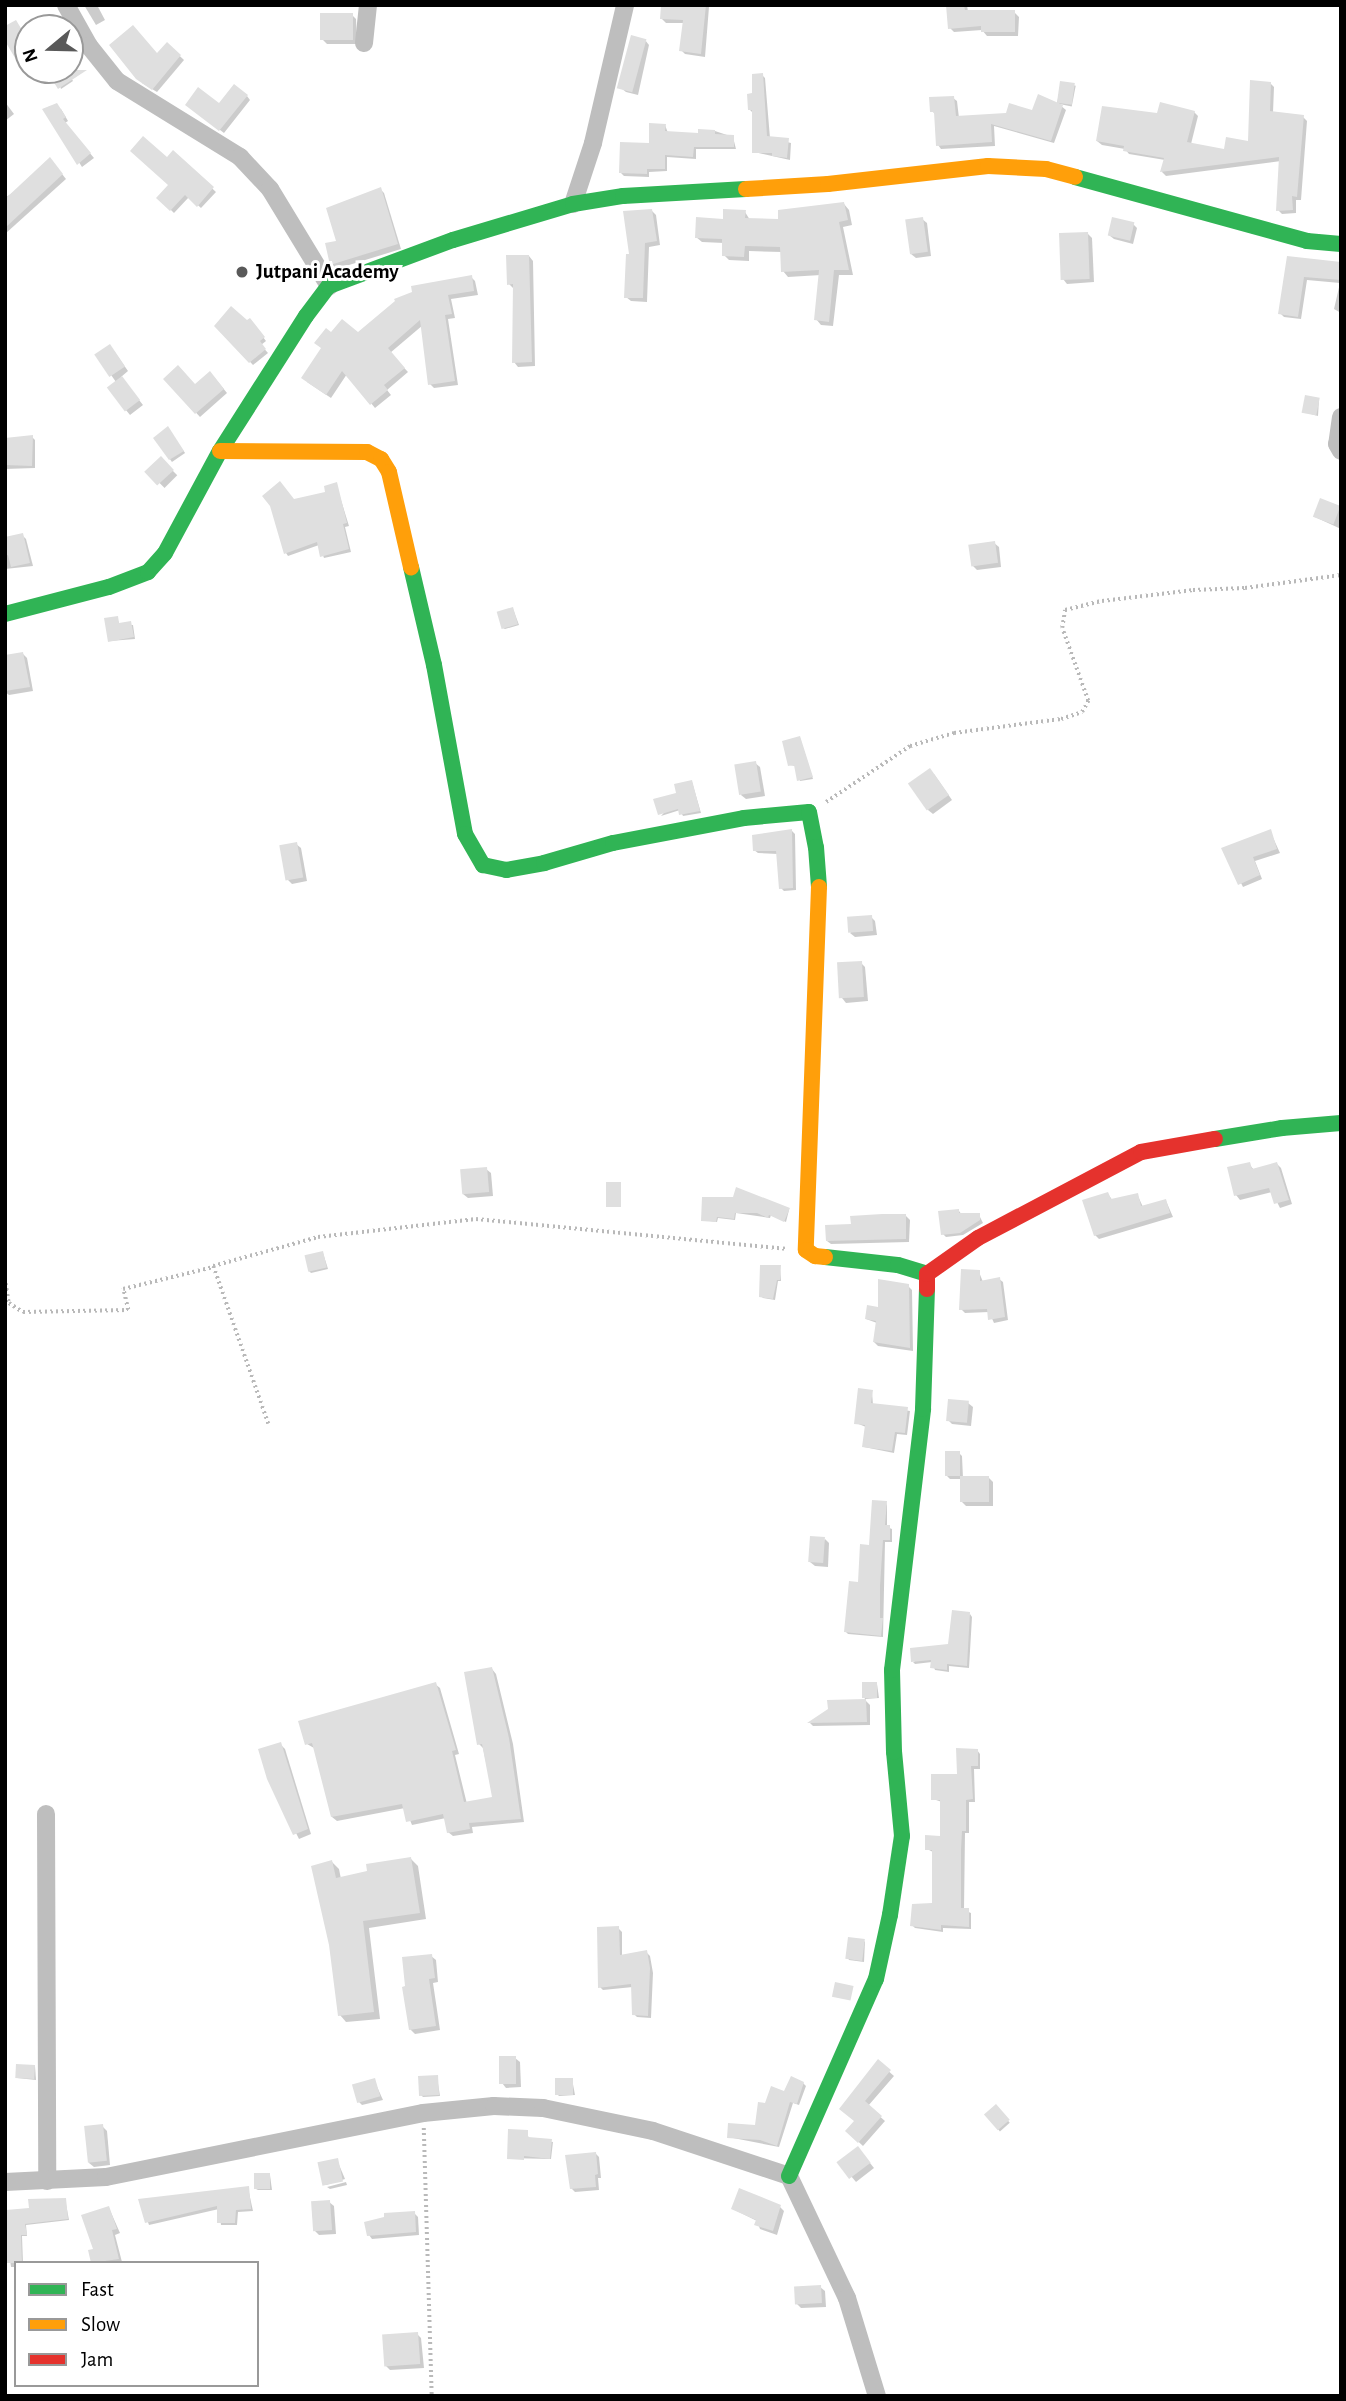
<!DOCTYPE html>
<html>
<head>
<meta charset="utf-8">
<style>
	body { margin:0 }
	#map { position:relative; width:1346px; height:2401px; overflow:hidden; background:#fff; font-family:"Alegreya Sans",sans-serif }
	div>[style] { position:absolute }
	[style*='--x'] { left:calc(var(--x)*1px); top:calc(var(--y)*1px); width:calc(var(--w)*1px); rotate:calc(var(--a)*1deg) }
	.shadow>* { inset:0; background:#0003; transform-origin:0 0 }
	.building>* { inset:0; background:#dfdfdf; transform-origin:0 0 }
	.path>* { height:3.5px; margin-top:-1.75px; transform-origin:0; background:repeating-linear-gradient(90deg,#b9b9b9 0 2px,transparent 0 5.5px) }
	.street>* { height:18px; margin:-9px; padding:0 9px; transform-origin:9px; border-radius:9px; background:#bebebe }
	.fast>* { height:16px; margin:-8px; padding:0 8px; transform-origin:8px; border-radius:8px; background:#30b455 }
	.slow>* { height:16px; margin:-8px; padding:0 8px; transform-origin:8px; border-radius:8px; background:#ff9f0a }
	.jam>* { height:16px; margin:-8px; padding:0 8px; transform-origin:8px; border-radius:8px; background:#e5322d }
	.dots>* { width:19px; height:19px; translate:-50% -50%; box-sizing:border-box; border:4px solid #fff; border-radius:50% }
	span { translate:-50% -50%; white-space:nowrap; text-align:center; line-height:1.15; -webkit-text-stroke:6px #fff; paint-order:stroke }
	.poi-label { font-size:21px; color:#000; font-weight:700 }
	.left { translate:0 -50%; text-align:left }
	.frame { position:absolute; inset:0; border:7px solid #000; pointer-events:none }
	.legend { position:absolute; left:14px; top:2261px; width:245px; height:126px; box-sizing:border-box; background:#fff; border:2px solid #999; margin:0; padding:9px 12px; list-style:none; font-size:21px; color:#000 }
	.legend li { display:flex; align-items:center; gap:14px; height:35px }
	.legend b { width:35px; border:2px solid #999 }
	.north { position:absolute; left:14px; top:14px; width:70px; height:70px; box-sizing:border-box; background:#fff; border:2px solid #999; border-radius:50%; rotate:251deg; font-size:19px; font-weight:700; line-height:28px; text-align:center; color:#000 }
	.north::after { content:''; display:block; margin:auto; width:24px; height:32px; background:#595959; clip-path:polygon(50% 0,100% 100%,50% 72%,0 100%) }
</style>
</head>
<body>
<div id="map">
	<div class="shadow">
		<i style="clip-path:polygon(84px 5px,97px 5px,105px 20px,96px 25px)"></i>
		<i style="clip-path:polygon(662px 5px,709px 7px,705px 57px,685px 54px,681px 50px,684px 23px,666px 23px,662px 19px)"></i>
		<i style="clip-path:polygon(947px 5px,967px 5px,968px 12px,1014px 12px,1019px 17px,1018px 36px,987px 36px,982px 30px,954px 32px,950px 28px)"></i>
		<i style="clip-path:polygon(352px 15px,356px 19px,357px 44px,327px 44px,323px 40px)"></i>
		<i style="clip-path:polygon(28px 36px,28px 62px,23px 65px,20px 61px)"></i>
		<i style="clip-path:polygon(645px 40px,649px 45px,638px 95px,626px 92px,621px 88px)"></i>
		<i style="clip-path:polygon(167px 44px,184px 60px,157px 92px,142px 83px)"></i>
		<i style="clip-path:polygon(55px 70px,67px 70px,73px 81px,61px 89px)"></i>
		<i style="clip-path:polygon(762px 75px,765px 78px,770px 138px,791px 143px,790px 160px,754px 152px,754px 114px,750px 110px)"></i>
		<i style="left:1061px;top:83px;width:15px;height:21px;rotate:11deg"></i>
		<i style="clip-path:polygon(1270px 83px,1274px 87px,1273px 113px,1303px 117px,1307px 121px,1301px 200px,1296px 200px,1296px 213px,1282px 214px,1278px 210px,1281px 161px,1166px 176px,1162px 172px,1165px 160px,1129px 154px,1125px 149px,1102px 145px,1097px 141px,1159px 115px,1194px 112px,1198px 116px,1191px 144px,1225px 152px,1249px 143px)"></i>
		<i style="clip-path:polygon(247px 96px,250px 100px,224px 133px,191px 108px,220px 106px)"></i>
		<i style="clip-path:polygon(953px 98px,957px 101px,959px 118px,1033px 113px,1060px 105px,1066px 110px,1054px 143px,994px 126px,995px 146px,941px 149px,938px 145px,936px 115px,932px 111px)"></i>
		<i style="clip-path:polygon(5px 102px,14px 114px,5px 121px)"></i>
		<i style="clip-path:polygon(50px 106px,61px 109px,68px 121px,65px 123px,94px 158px,82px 167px,45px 109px)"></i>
		<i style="clip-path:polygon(665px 125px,668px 133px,700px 135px,715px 131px,733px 137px,736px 149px,696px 149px,696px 159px,667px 157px,667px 171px,649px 172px,649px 177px,624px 176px,621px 173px,651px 145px)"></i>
		<i style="clip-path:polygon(173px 152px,216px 192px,201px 208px,189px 197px,174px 213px,159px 198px,171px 185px,167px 159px)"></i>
		<i style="clip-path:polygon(54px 164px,66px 179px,5px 234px,5px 198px)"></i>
		<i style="clip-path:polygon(380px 189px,384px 193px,401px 249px,336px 269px,332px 264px)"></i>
		<i style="clip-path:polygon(844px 204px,849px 210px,852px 225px,843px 227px,853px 275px,839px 275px,833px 326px,821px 325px,816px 319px,821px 275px,788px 277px,783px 271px,782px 252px,749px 251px,749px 261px,729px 260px,724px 255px,724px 243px,702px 242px,696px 237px,745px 212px,750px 220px,780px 221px)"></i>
		<i style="clip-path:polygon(652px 211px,656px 215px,660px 245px,649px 247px,647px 302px,631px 301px,626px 297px,631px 256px)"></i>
		<i style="clip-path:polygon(922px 219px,927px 223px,931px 256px,916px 258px,911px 254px)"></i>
		<i style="clip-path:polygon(1133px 224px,1137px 228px,1133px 244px,1114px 239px,1109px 235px)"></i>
		<i style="clip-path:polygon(1088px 234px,1092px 238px,1094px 282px,1067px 284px,1063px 279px)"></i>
		<i style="clip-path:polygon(529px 256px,533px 261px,535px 366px,518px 367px,514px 362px,513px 288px,509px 284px)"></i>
		<i style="clip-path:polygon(1288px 257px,1341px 264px,1341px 313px,1334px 309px,1340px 283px,1307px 280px,1301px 319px,1284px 317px,1280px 313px)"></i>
		<i style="clip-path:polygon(471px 277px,475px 281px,478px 295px,451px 299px,455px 318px,448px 319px,458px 385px,434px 388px,430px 384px,423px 325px,390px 353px,408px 372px,387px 390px,391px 395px,375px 408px,347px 374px,331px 398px,307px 382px,332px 335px,358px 334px)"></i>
		<i style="clip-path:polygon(247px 323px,253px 324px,266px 341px,261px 345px,268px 353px,253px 365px,216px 326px)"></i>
		<i style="clip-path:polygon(114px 351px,128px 371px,121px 377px,143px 405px,130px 415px,108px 388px,116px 382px,97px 355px)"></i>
		<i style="clip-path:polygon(214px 377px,227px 393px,200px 417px,165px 379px,195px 386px)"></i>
		<i style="clip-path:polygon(1319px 399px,1318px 416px,1304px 412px)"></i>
		<i style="left:169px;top:430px;width:28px;height:16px;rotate:55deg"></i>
		<i style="clip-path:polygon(32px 437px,35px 440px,35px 468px,5px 469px,5px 439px)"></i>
		<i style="left:161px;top:459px;width:23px;height:18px;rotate:45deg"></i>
		<i style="clip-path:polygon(336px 484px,349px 526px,345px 527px,351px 552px,324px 558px,319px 545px,288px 556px,286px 553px,294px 501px,327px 493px)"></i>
		<i style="clip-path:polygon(1321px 500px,1341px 508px,1341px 529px,1315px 517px)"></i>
		<i style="clip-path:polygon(22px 535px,26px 539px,33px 566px,5px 569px,5px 539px)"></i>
		<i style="clip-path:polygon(994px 543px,999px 547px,1001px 567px,977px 570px,973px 566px)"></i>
		<i style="clip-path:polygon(513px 609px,519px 625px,505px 629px,503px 628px)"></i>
		<i style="clip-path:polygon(117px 618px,120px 625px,133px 625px,135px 639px,110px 641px)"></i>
		<i style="clip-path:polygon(23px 654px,27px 658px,33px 691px,9px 695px,5px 692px,5px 657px)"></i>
		<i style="clip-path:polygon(800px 738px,813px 779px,800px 781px,796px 766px,789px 765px)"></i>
		<i style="clip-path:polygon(755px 763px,760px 767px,765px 796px,746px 799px,741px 795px)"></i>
		<i style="clip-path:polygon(934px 774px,952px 800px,933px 814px,928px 810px)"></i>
		<i style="clip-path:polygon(692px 782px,701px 813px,683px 816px,680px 810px,661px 816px)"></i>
		<i style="clip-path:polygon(792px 831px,795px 834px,796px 890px,784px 891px,781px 888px,778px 854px,758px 853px,754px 850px)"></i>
		<i style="clip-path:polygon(1270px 831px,1280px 853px,1255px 861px,1262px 879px,1243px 887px,1224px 849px)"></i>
		<i style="clip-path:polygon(296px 844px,301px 848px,307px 881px,292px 884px,287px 879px)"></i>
		<i style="clip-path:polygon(871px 917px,875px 921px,877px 935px,855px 937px,850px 933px)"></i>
		<i style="clip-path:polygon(861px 963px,865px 967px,868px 1001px,846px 1003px,842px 998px)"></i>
		<i style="clip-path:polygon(1249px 1164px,1254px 1170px,1277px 1164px,1281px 1168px,1292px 1204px,1280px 1208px,1272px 1192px,1240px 1200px,1236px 1195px)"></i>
		<i style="clip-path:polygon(486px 1169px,491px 1173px,493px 1196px,468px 1198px,463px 1194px)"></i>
		<i style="clip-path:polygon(737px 1189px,789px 1210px,786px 1222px,771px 1215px,770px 1218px,736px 1213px,735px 1220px,718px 1218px,717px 1222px,703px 1220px,735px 1199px)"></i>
		<i style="clip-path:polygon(1108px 1194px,1113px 1201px,1137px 1194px,1143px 1207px,1166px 1201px,1173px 1217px,1099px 1239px,1095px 1235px)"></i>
		<i style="clip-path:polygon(959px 1211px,962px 1215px,979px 1215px,983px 1223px,963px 1235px,946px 1237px,943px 1234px)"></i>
		<i style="clip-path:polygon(906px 1216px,910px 1220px,909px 1242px,831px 1244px,827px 1241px)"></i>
		<i style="clip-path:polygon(323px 1253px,328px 1269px,311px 1273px,309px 1271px)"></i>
		<i style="clip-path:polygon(780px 1267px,781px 1281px,778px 1281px,775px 1300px,763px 1298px,761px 1296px)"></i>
		<i style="clip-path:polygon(979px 1272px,983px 1282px,999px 1279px,1003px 1282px,1008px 1320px,994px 1323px,989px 1312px,965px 1313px,961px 1309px)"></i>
		<i style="clip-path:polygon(908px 1286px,912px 1290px,913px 1351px,878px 1346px,874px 1342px,877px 1323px,866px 1319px)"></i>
		<i style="clip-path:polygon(872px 1392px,873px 1405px,910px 1411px,907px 1435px,897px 1434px,894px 1453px,864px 1447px,866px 1427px,856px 1423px)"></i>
		<i style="clip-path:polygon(968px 1403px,973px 1407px,971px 1426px,952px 1424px,948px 1420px)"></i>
		<i style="clip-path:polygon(959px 1453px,962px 1456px,963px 1478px,989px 1478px,993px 1482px,993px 1506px,966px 1506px,962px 1502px,962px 1479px,950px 1479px,947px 1476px)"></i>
		<i style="clip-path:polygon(887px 1503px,887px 1527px,892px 1529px,892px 1542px,885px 1542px,883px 1637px,848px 1634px,846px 1632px,871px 1547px)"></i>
		<i style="clip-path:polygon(825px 1539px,829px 1543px,828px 1567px,815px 1566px,810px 1562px)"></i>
		<i style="clip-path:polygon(970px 1614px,972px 1617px,969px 1668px,949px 1666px,949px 1672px,935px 1670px,932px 1662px,915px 1664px,913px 1662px,950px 1646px)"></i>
		<i style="clip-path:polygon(492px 1669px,496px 1674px,513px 1744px,524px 1822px,472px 1827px,473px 1833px,453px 1836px,448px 1832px,446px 1818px,412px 1825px,405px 1808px,337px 1821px,332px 1817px,314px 1748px,307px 1744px,435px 1684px,440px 1688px,459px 1754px,455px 1755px,467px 1804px,494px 1799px,483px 1748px,479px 1744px)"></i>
		<i style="clip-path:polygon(877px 1684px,879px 1698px,865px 1699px,864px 1697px)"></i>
		<i style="clip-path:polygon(866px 1701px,870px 1705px,870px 1725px,813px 1726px,810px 1723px,829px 1710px)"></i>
		<i style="clip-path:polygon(280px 1744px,285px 1749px,311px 1834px,299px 1839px,269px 1779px)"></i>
		<i style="clip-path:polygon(977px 1750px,980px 1754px,980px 1769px,974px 1769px,975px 1802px,969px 1802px,969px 1833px,965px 1833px,964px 1910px,971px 1913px,971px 1929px,943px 1928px,943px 1932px,915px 1928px,912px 1925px,934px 1905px,933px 1852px,927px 1849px,942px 1838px,942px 1802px,933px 1799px,958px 1776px)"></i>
		<i style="clip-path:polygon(411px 1859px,418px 1866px,426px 1919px,369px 1928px,380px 2019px,346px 2022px,340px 2015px,332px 1862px,339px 1869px,341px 1879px)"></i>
		<i style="clip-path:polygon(618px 1928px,622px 1932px,622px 1956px,646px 1952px,650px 1956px,653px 1973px,651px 2018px,637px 2017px,634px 2014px,633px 1987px,603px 1990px,600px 1987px)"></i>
		<i style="clip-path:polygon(865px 1941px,864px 1962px,849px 1960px,848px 1958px)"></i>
		<i style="clip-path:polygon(431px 1956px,436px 1960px,438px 1982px,433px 1983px,440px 2030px,415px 2034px,410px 2029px)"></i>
		<i style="clip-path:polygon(515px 2058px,520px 2062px,521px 2087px,506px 2088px,502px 2083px)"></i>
		<i style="clip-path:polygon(878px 2062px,894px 2076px,868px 2106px,885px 2121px,863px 2146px,847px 2131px,856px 2121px)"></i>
		<i style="clip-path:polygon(35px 2066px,36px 2080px,17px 2078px)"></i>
		<i style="clip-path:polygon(437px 2077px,440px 2096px,423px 2097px,421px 2095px)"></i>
		<i style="clip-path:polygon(572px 2079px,575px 2095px,559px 2096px,557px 2094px)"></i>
		<i style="clip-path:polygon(374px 2080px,383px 2100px,362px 2105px,358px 2101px)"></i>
		<i style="clip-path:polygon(803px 2083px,806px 2086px,799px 2105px,793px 2103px,779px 2147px,728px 2137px,757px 2127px,766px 2105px)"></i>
		<i style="left:996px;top:2107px;width:21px;height:13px;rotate:49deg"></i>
		<i style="clip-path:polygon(102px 2126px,107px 2131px,110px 2165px,94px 2167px,89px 2163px)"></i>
		<i style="clip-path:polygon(527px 2132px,529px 2139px,553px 2142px,551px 2159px,508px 2158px)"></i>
		<i style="clip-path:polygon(595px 2153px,599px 2157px,601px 2178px,598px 2178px,599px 2190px,575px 2192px,571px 2188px)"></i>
		<i style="clip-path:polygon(862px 2153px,874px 2168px,856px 2182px,840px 2163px)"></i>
		<i style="clip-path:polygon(337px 2160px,345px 2179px,326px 2185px,320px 2164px)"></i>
		<i style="clip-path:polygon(270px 2175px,272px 2190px,258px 2190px,256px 2189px)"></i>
		<i style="clip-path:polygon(346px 2182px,347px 2185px,330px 2189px,327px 2187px)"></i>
		<i style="clip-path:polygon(248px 2188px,253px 2211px,238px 2212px,237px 2225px,221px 2225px,219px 2209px,149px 2225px,140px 2200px)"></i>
		<i style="clip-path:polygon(65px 2199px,69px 2220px,26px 2225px,27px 2236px,22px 2236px,23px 2263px,16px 2263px,16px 2267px,11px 2267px,5px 2225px,31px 2209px)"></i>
		<i style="clip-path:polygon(329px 2202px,334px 2206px,336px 2234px,319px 2235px,315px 2231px)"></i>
		<i style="clip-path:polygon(780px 2207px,784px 2211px,777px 2235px,760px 2229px,757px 2221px,733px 2209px)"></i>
		<i style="clip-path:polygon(109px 2208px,120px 2233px,115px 2235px,122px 2262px,93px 2263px)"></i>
		<i style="clip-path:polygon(414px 2213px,418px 2217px,419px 2235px,372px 2239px,369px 2235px)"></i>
		<i style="clip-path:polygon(820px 2287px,825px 2291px,826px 2307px,801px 2308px,797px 2304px)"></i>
		<i style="clip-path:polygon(417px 2334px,421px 2338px,424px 2368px,390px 2370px,386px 2366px)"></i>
		<i style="clip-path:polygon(957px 2394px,960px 2396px,927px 2396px)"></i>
	</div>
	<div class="building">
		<i style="clip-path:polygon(661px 5px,706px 5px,701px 54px,679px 51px,683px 20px,660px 19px)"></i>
		<i style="clip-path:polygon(946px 5px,964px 5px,965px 10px,1015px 10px,1015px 32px,981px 32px,981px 26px,948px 29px)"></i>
		<i style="left:353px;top:13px;width:27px;height:33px;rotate:90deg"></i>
		<i style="clip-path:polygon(16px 20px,28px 40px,28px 56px,18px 63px,5px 41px,5px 26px)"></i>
		<i style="clip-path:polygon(133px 25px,157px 53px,167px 42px,181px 55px,152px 90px,136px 79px,109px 45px)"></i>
		<i style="left:631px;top:35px;width:16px;height:55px;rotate:15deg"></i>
		<i style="clip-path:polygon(46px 70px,87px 70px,58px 89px)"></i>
		<i style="clip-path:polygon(763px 73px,767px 136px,789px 138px,787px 158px,772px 156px,772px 153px,752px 153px,752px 110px,748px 110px,747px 94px,752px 93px,752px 74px)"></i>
		<i style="clip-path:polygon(1250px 80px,1271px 82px,1270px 111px,1304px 115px,1297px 197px,1292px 196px,1293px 210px,1276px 211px,1279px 157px,1160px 172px,1164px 158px,1123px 151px,1124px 146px,1096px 141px,1102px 106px,1157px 113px,1160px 102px,1195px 111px,1187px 142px,1224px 149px,1226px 137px,1248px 141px)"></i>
		<i style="left:1060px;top:81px;width:15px;height:22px;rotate:8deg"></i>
		<i style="clip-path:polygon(234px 84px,248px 95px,219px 131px,185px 105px,198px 87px,219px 103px)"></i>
		<i style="clip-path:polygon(1038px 94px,1063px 105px,1051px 141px,991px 124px,992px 142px,936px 146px,934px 112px,930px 112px,929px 97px,954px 96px,956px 116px,1006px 113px,1009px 103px,1032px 110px)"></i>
		<i style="clip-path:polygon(57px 103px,66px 117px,63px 119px,91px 153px,77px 165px,42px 109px)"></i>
		<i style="clip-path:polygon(649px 123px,666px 124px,665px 131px,698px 133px,698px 129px,715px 130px,715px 134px,734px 135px,734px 147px,694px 147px,693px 157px,665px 155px,665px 169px,647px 169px,647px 174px,619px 173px,620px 142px,649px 143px)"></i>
		<i style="clip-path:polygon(143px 136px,167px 157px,173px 150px,214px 187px,197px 207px,185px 195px,170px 211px,156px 198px,168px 185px,130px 151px)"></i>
		<i style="clip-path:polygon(50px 157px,63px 174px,5px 228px,5px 199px)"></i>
		<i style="clip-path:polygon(381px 187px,398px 244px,330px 265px,325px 243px,336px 241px,326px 208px)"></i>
		<i style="clip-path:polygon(844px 202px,848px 220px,839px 222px,849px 270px,834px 270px,829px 322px,814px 320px,819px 270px,781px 272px,780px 247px,745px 246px,744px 257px,722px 256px,722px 239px,695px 238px,696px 217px,723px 219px,723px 209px,746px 210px,745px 218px,778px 219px,778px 210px)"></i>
		<i style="clip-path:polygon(652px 209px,657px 241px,645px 243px,643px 298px,624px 298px,626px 254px,629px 254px,623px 211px)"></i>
		<i style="left:923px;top:217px;width:35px;height:18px;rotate:82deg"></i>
		<i style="left:1112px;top:217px;width:23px;height:19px;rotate:13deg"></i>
		<i style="left:1088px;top:232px;width:47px;height:29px;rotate:88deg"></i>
		<i style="clip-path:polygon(506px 255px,529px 255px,532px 362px,512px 363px,513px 284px,507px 285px)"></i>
		<i style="clip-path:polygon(1287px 256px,1341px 262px,1341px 280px,1304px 277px,1298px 317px,1278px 314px)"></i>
		<i style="clip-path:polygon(472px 275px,474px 291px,448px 295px,452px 314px,445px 315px,455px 381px,428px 385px,420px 320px,388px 348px,405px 368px,384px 385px,388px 390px,370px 405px,342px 371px,326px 395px,301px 378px,321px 348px,314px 343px,326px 328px,331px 332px,342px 319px,358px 332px,395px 301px,394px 299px,412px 292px,411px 286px)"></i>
		<i style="clip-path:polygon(231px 306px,247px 320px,250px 318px,265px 337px,260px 341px,266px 349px,249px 363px,214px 326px)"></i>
		<i style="left:110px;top:344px;width:27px;height:19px;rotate:56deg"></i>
		<i style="clip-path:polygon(178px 365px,195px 384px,210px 371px,224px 389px,195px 414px,163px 379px)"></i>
		<i style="left:122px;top:376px;width:30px;height:19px;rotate:53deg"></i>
		<i style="left:1305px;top:395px;width:15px;height:18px;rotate:11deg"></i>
		<i style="clip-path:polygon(168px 426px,184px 451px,169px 460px,153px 438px)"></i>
		<i style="clip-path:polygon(33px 435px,32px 466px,5px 465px,5px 438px)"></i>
		<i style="left:161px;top:456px;width:19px;height:23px;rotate:47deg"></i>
		<i style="clip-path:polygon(280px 481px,294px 499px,325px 492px,324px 486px,337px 482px,347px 523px,343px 524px,349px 549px,320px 557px,317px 542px,284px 554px,270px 506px,262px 496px)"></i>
		<i style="left:1320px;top:498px;width:22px;height:20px;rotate:21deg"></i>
		<i style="clip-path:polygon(23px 533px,30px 563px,11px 567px,8px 555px,5px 556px,5px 537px)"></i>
		<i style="left:995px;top:541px;width:22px;height:27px;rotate:82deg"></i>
		<i style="left:513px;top:607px;width:18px;height:17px;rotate:74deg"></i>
		<i style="clip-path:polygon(118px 616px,119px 623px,131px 621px,134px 637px,108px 642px,104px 618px)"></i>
		<i style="clip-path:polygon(23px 652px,30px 687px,5px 691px,5px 655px)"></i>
		<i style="clip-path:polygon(800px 736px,813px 777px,797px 781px,794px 765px,788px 766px,782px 741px)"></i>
		<i style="left:756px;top:761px;width:31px;height:22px;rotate:81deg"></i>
		<i style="left:930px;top:768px;width:33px;height:27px;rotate:55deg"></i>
		<i style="clip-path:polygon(692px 780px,700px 811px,679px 815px,678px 809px,658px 815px,653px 799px,676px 793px,674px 784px)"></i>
		<i style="clip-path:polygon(792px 829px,793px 888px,779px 889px,776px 851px,753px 851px,752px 835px)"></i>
		<i style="clip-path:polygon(1271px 829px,1277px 849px,1253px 857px,1260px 875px,1238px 885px,1221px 848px)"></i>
		<i style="left:297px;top:842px;width:36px;height:18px;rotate:80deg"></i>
		<i style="left:872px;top:915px;width:16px;height:25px;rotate:86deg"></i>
		<i style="left:862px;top:961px;width:36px;height:25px;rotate:87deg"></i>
		<i style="clip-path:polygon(1250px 1162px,1252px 1169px,1277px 1162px,1289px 1200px,1274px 1204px,1269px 1188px,1234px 1196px,1227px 1167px)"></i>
		<i style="left:487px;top:1167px;width:25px;height:27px;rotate:85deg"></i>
		<i style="left:621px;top:1182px;width:25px;height:15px;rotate:90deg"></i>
		<i style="clip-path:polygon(736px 1187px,790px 1208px,784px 1222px,769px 1215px,768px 1218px,757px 1213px,735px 1213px,734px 1219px,717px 1217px,716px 1222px,701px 1221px,702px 1197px,733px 1197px)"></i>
		<i style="clip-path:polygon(1108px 1192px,1111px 1199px,1138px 1193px,1141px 1206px,1166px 1199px,1170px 1213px,1094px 1236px,1082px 1200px)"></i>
		<i style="clip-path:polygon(959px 1209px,959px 1213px,980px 1213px,980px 1220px,960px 1233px,941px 1235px,938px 1211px)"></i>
		<i style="clip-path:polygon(882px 1214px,906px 1214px,906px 1239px,826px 1241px,825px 1225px,851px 1224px,850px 1216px)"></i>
		<i style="left:323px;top:1251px;width:17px;height:19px;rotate:77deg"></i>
		<i style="clip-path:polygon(760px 1265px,781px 1265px,780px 1280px,777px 1280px,773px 1299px,759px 1297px)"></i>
		<i style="clip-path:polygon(961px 1269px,980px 1270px,980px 1281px,1000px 1277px,1005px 1317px,988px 1320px,987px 1309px,959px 1310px)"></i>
		<i style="clip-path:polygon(878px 1279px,909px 1284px,910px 1348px,873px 1342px,876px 1321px,865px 1319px,867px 1305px,878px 1307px)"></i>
		<i style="clip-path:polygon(858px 1388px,873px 1390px,871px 1403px,908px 1407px,905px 1433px,895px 1432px,892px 1451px,862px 1447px,865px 1425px,854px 1424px)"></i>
		<i style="left:948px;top:1399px;width:21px;height:22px;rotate:5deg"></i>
		<i style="left:945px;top:1451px;width:15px;height:25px"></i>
		<i style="left:960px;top:1476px;width:29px;height:26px"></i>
		<i style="clip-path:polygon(872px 1500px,887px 1501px,885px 1525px,890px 1525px,890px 1540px,883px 1540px,880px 1586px,880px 1618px,883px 1618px,881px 1636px,844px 1632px,849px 1581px,858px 1582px,860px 1544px,869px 1545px)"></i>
		<i style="left:810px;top:1536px;width:15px;height:26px;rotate:4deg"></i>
		<i style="clip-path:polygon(952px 1610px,970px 1612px,967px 1666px,947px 1664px,947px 1670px,930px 1668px,931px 1660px,911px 1662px,910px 1648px,948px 1644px)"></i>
		<i style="clip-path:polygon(492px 1667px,509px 1738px,521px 1819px,469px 1823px,470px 1829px,447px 1833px,443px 1814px,406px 1822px,402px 1804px,331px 1817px,312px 1743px,305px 1745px,298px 1721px,436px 1682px,456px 1750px,452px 1751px,464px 1802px,492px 1797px,482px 1744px,477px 1745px,464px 1672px)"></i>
		<i style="left:862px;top:1682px;width:15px;height:16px"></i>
		<i style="clip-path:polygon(866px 1699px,867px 1722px,807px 1723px,828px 1709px,827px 1700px)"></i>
		<i style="clip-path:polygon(281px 1742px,308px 1829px,293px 1835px,267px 1779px,258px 1749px)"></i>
		<i style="clip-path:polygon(956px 1748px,978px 1749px,978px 1766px,971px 1766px,973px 1799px,966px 1800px,966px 1831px,962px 1831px,961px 1850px,961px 1908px,969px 1908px,969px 1927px,941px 1925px,941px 1930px,910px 1926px,912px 1904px,932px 1903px,932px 1850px,925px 1850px,925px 1835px,940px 1836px,940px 1800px,931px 1800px,931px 1774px,957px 1774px)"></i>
		<i style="clip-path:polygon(411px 1857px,420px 1913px,363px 1921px,374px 2012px,338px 2016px,329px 1945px,311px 1866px,332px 1860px,336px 1878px,367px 1871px,366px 1864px)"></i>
		<i style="clip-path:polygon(619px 1926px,620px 1955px,647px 1950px,650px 1968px,648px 2016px,632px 2015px,631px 1984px,598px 1988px,597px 1927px)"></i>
		<i style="left:848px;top:1937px;width:17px;height:22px;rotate:7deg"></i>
		<i style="clip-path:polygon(432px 1954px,435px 1978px,429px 1979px,436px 2026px,409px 2030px,402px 1987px,405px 1986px,402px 1957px)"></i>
		<i style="left:835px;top:1982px;width:19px;height:15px;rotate:12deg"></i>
		<i style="left:499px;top:2056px;width:17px;height:28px"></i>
		<i style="clip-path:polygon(878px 2059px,891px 2070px,865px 2101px,882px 2116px,858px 2143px,845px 2131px,854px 2121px,839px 2109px)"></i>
		<i style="left:16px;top:2064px;width:19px;height:14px;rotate:3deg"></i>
		<i style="left:438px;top:2075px;width:20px;height:20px;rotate:87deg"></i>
		<i style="clip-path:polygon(791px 2076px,804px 2082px,797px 2104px,790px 2102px,777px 2146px,760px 2140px,727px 2138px,728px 2123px,755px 2125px,758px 2102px,765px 2103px,771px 2086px,784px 2091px)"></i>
		<i style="left:375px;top:2078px;width:19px;height:24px;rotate:74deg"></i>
		<i style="left:555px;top:2078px;width:18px;height:17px"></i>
		<i style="left:996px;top:2104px;width:21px;height:16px;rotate:49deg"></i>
		<i style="left:103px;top:2124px;width:37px;height:19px;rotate:84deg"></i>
		<i style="clip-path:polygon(508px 2129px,528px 2130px,528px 2137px,552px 2139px,550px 2159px,524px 2156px,524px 2160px,507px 2159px)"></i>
		<i style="left:858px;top:2146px;width:21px;height:27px;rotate:53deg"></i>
		<i style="clip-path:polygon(596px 2152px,598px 2174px,595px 2175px,596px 2187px,570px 2189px,565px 2155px)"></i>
		<i style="left:338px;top:2158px;width:24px;height:21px;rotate:78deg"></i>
		<i style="left:254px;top:2173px;width:16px;height:16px"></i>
		<i style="clip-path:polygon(249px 2186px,251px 2209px,236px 2210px,235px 2223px,217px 2223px,217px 2206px,145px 2223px,138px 2199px)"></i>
		<i style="clip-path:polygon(739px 2188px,781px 2205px,773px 2231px,754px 2225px,756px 2220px,731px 2209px)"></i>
		<i style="clip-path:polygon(66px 2198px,68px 2219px,25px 2224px,27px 2235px,21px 2235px,22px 2263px,5px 2263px,6px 2210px,29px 2208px,28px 2199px)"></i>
		<i style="left:330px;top:2200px;width:30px;height:19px;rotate:86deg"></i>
		<i style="clip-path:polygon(109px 2206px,117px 2229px,112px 2230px,119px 2259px,91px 2263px,88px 2250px,93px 2249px,81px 2215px)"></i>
		<i style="clip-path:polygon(415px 2211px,416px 2232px,367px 2236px,364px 2222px,384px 2217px,384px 2213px)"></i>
		<i style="left:821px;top:2285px;width:18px;height:27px;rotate:87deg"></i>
		<i style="left:418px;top:2332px;width:32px;height:36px;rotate:86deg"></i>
	</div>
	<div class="path">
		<i style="--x:826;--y:802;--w:101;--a:-33.7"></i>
		<i style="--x:910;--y:746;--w:46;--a:-16.5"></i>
		<i style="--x:954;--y:733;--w:108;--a:-7.5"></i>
		<i style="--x:1061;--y:719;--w:22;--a:-18"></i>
		<i style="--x:1082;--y:712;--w:13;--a:-61"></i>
		<i style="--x:1088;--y:701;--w:77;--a:-109.6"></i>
		<i style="--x:1062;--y:628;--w:18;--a:-81"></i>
		<i style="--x:1065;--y:610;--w:38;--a:-14"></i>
		<i style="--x:1102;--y:601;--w:92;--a:-6.9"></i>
		<i style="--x:1193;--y:590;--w:52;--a:-2.2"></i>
		<i style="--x:1245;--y:588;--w:97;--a:-7.7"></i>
		<i style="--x:5;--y:1278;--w:25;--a:81"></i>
		<i style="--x:9;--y:1303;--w:17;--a:33"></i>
		<i style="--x:23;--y:1312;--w:105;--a:-1.1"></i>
		<i style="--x:128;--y:1310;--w:22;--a:-103"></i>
		<i style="--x:123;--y:1289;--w:93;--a:-13.7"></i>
		<i style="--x:268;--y:1424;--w:167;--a:-109.2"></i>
		<i style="--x:213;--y:1266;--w:109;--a:-15.4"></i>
		<i style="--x:318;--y:1237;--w:159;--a:-6.5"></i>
		<i style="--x:476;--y:1219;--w:311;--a:5.5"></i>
		<i style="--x:424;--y:2128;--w:268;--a:88.3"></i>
	</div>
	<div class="street">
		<i style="--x:66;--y:5;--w:47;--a:60.7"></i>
		<i style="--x:89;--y:46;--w:45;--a:51.3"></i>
		<i style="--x:117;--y:81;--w:145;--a:31.7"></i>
		<i style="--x:240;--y:157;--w:44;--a:46.8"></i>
		<i style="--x:270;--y:189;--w:114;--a:58.7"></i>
		<i style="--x:364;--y:43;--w:38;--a:-84"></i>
		<i style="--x:573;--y:204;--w:64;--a:-71.8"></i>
		<i style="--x:593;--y:143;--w:142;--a:-76.9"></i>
		<i style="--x:1341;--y:417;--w:27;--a:98"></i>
		<i style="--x:1337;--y:444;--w:8;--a:60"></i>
		<i style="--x:46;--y:1814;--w:367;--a:89.8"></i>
		<i style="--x:5;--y:2182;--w:101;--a:-2.8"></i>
		<i style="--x:106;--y:2177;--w:323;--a:-11.4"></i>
		<i style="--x:423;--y:2113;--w:71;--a:-5.6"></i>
		<i style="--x:494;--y:2106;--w:49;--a:2.3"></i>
		<i style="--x:543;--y:2108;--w:112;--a:11.8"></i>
		<i style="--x:653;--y:2131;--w:143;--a:18.3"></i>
		<i style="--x:789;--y:2176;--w:135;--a:64.6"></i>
		<i style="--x:847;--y:2298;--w:102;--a:73"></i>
	</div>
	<div class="fast">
		<i style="--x:1075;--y:177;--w:241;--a:15.4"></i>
		<i style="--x:1307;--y:241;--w:34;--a:5"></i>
		<i style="--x:411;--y:567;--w:101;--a:76.8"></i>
		<i style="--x:434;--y:665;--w:172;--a:79.6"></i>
		<i style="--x:465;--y:834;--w:36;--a:60"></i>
		<i style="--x:483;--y:865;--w:24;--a:12"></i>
		<i style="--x:506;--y:870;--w:39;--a:-10"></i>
		<i style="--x:544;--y:863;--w:72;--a:-16.2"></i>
		<i style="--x:613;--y:843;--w:133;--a:-10.8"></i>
		<i style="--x:744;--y:818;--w:65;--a:-5.3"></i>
		<i style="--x:809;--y:812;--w:36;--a:79"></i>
		<i style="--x:816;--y:847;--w:40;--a:85.7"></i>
		<i style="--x:5;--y:614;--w:107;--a:-14.6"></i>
		<i style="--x:109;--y:587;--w:42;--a:-21"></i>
		<i style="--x:148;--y:572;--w:25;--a:-48"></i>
		<i style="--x:165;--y:553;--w:116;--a:-61.7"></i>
		<i style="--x:220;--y:451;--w:160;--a:-57.5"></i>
		<i style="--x:306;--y:316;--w:38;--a:-53"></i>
		<i style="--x:329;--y:286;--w:132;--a:-20.4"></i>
		<i style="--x:453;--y:240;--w:125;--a:-16.7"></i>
		<i style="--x:573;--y:204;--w:51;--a:-9.1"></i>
		<i style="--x:623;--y:196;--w:123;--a:-3.3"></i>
		<i style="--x:1215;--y:1139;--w:68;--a:-9.3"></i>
		<i style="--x:1282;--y:1128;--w:59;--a:-4.8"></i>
		<i style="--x:825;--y:1257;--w:73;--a:6.3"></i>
		<i style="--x:898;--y:1265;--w:30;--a:17"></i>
		<i style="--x:789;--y:2176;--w:215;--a:-66.2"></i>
		<i style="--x:876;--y:1979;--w:66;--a:-77.7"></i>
		<i style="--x:890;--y:1915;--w:80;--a:-81.4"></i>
		<i style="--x:902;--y:1836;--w:84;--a:-95.4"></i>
		<i style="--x:894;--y:1752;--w:82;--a:-91.4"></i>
		<i style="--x:892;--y:1670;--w:263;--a:-83.2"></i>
		<i style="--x:923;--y:1409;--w:120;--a:-88.1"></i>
	</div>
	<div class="slow">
		<i style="--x:746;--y:189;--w:82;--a:-3.5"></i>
		<i style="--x:828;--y:184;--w:161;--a:-6.4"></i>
		<i style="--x:988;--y:166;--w:58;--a:3"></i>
		<i style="--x:1046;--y:169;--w:30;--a:15"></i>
		<i style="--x:220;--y:451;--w:147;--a:0.4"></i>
		<i style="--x:367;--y:452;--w:16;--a:27"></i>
		<i style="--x:381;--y:459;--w:15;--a:58"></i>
		<i style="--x:389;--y:472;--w:98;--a:77"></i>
		<i style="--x:819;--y:887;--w:363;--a:92.1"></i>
		<i style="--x:806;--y:1250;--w:11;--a:34"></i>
		<i style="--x:815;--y:1256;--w:10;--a:6"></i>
	</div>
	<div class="jam">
		<i style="--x:927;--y:1289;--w:15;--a:-90"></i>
		<i style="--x:927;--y:1274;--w:62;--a:-35.2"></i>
		<i style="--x:978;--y:1238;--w:184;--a:-27.8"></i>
		<i style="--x:1141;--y:1152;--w:75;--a:-10"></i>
	</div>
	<div class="dots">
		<i style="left:242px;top:272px;background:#595959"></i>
	</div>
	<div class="poi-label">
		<span class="left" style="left:256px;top:272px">Jutpani Academy</span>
	</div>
	<div class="frame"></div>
	<ul class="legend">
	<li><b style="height:9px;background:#30b455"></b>Fast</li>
	<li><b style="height:9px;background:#ff9f0a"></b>Slow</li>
	<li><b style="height:9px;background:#e5322d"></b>Jam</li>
	</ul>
	<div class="north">N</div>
</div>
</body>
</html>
